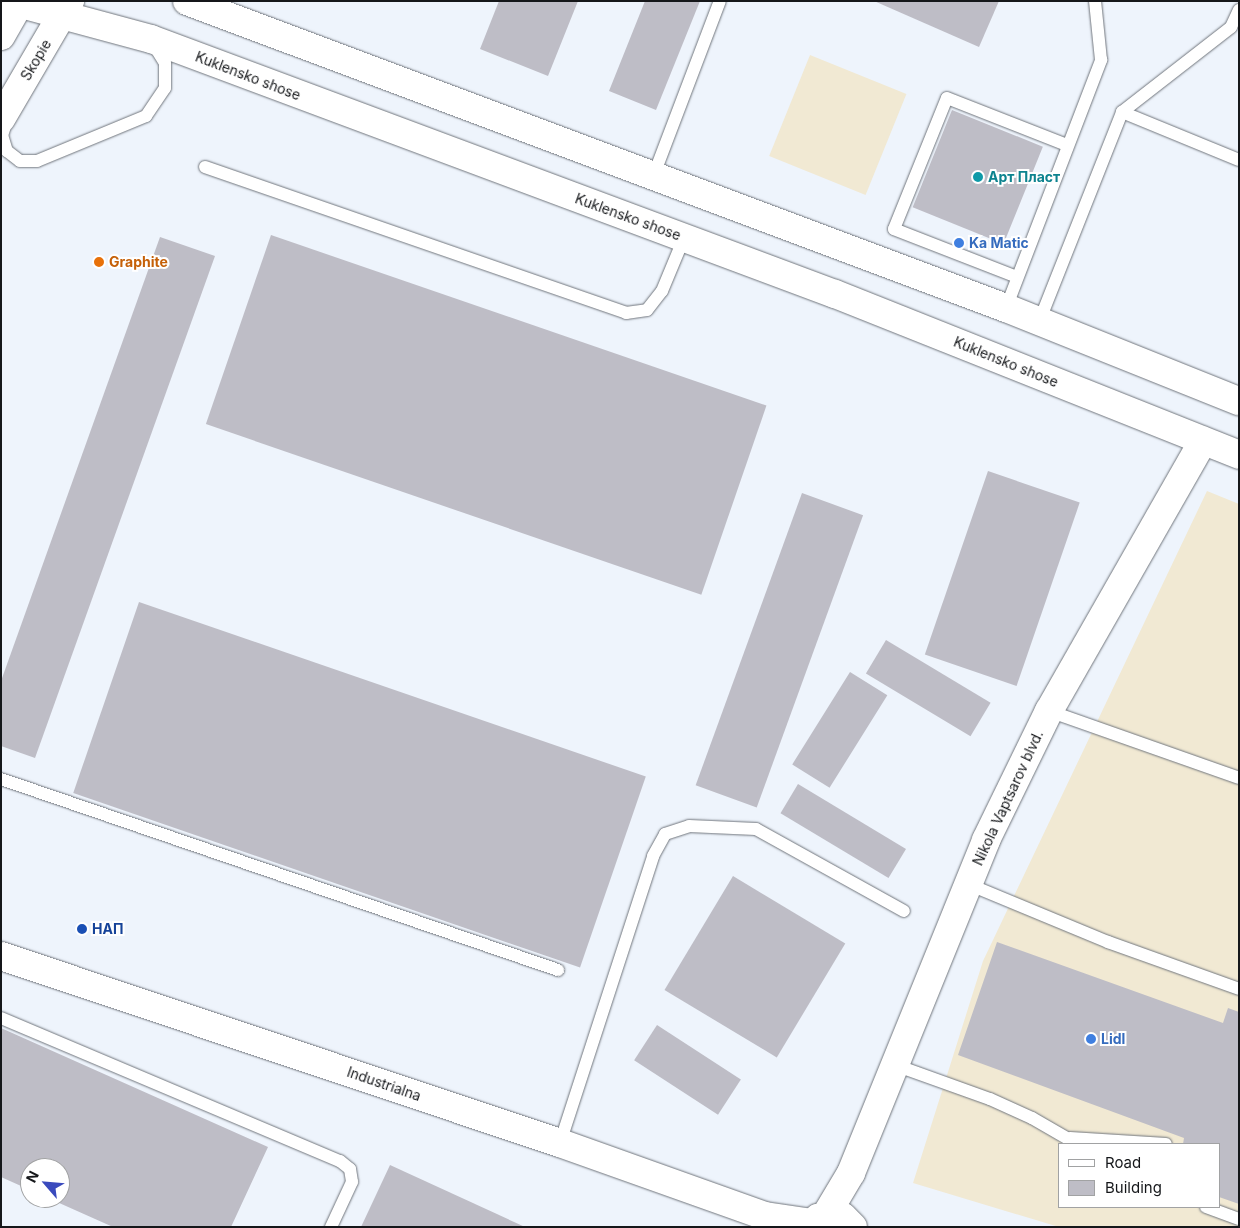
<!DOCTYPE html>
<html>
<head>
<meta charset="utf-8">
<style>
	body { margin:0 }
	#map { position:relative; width:1240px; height:1228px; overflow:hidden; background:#eef4fc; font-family:Inter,sans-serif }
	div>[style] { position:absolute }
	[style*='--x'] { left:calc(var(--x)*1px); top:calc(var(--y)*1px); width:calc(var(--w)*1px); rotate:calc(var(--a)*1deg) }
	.commercial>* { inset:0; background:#f1e9d3; transform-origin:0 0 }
	.building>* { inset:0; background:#bebdc6; transform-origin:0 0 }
	.roads { filter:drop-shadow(0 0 1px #70757c) drop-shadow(0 0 1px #70757c) }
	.lane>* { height:12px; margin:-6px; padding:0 6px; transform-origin:6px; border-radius:6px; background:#fff }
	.secondary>* { height:28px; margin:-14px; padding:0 14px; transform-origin:14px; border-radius:14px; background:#fff }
	.dots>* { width:14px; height:14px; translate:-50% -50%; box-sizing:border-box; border:2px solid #fff; border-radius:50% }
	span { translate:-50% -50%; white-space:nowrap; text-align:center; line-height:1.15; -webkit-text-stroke:4px #fff; paint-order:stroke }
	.street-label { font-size:14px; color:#15171a }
	.culture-label { font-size:14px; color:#0d838f; font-weight:700 }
	.left { translate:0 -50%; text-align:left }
	.shop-label { font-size:14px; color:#366cbe; font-weight:700 }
	.food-label { font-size:14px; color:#c56008; font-weight:700 }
	.transit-label { font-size:14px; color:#164399; font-weight:700 }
	.frame { position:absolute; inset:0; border:2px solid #15171a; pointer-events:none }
	.legend { position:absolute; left:1058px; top:1143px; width:162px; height:65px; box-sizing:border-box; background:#fff; border:1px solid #a1a2a3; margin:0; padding:6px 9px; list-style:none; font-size:15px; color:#15171a }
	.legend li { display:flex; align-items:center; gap:10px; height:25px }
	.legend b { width:25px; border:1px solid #a1a2a3 }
	.north { position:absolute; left:20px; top:1158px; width:50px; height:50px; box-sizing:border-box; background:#fff; border:1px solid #a1a2a3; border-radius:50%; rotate:297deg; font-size:14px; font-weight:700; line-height:20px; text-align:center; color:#15171a }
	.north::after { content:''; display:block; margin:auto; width:18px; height:22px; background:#3a4abd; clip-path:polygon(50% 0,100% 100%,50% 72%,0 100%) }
</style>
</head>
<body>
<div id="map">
	<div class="commercial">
		<i style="left:810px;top:55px;width:104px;height:109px;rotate:22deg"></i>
		<i style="clip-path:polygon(evenodd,1207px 491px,1239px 504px,1239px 1227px,1059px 1227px,913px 1183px,983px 961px,1207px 491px,1059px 1144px,1219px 1144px,1219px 1207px,1059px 1207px,1059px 1144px)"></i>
	</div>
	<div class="building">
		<i style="clip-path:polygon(499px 1px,578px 1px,548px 76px,480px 49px)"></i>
		<i style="clip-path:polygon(645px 1px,700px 1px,656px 110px,609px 91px)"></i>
		<i style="clip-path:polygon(874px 1px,999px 1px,979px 47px)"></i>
		<i style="left:952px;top:110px;width:98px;height:105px;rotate:22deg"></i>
		<i style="left:271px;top:235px;width:524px;height:200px;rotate:19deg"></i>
		<i style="clip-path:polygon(160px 237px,215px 256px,35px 758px,1px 746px,1px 681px)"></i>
		<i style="left:988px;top:471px;width:97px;height:194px;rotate:19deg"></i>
		<i style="left:802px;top:493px;width:65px;height:311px;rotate:20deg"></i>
		<i style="left:139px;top:602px;width:536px;height:202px;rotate:19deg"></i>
		<i style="left:886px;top:640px;width:122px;height:39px;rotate:31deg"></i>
		<i style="left:850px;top:672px;width:44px;height:109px;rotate:32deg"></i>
		<i style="left:798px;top:784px;width:126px;height:34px;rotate:31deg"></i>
		<i style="left:733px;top:876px;width:131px;height:133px;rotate:31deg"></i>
		<i style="clip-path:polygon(997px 942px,1223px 1023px,1228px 1008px,1239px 1012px,1239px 1204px,1219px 1197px,1219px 1144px,1183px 1144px,1184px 1138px,958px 1055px)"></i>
		<i style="left:657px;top:1025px;width:100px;height:42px;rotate:33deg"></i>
		<i style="clip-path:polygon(1px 1028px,268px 1147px,231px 1227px,113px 1227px,48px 1198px,60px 1198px,60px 1168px,30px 1168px,30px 1190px,1px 1177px)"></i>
		<i style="clip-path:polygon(390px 1165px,525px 1227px,361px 1227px)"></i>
	</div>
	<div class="roads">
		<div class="lane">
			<i style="--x:1122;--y:112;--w:126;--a:22.3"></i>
			<i style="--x:8;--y:117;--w:19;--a:108"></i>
			<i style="--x:2;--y:135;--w:17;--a:73"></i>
			<i style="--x:7;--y:151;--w:16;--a:38"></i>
			<i style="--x:20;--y:161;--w:17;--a:0"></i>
			<i style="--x:37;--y:161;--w:118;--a:-22.4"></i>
			<i style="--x:146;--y:116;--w:34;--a:-56"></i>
			<i style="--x:165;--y:88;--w:25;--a:-90"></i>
			<i style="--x:165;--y:63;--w:22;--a:-122"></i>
			<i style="--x:205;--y:167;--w:446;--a:19.1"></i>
			<i style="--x:626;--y:313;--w:21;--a:-8"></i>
			<i style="--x:647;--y:310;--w:24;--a:-52"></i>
			<i style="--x:662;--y:291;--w:57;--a:-67.5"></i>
			<i style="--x:653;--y:177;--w:188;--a:-69.2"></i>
			<i style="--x:1017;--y:277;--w:132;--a:-158.7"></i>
			<i style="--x:894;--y:229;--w:141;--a:-68"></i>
			<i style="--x:947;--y:98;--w:129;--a:21.4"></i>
			<i style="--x:1006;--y:308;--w:266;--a:-69"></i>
			<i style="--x:1101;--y:60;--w:59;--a:-95.8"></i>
			<i style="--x:1039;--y:322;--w:226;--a:-68.4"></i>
			<i style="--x:1122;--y:112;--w:138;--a:-37.9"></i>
			<i style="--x:1231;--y:27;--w:19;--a:-65"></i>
			<i style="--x:1049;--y:711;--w:201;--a:19.4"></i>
			<i style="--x:1;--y:779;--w:589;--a:18.93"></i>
			<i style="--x:968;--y:884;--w:152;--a:22.5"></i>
			<i style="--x:1108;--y:942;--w:139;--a:19.7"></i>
			<i style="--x:1;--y:1018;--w:368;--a:22.9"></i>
			<i style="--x:340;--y:1161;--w:13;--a:39"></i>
			<i style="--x:350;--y:1169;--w:13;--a:81"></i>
			<i style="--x:352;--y:1182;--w:50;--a:115"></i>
			<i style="--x:895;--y:1065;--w:101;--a:19.7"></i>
			<i style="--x:990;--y:1099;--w:46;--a:24.3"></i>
			<i style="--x:1032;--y:1118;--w:52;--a:30"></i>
			<i style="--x:1070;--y:1138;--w:96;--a:3.6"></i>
			<i style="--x:560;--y:1143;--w:302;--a:-72"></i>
			<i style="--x:653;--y:856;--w:25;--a:-61"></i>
			<i style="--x:665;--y:834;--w:25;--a:-18"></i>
			<i style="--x:689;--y:826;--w:67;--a:2.6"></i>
			<i style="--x:756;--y:829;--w:169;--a:29"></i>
			<i style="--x:1206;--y:1207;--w:35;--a:20"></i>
		</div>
		<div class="secondary">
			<i style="--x:10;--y:1;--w:146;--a:15.1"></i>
			<i style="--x:151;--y:39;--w:730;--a:20.45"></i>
			<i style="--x:835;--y:294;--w:435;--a:21.7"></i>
			<i style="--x:187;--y:1;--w:875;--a:20.55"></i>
			<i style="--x:1006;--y:308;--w:251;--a:21.8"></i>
			<i style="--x:1;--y:36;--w:40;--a:-60.3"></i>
			<i style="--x:1;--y:119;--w:137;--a:-59.7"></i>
			<i style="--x:1;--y:956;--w:589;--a:18.5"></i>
			<i style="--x:560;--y:1143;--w:218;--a:19.6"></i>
			<i style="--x:765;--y:1216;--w:48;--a:8.5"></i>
			<i style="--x:826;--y:1215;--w:49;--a:-59.2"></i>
			<i style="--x:851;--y:1173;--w:359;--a:-67.9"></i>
			<i style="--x:986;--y:840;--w:144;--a:-64"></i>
			<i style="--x:1049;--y:711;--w:311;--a:-60.3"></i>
			<i style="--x:812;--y:1223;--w:8;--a:-40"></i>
			<i style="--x:818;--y:1218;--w:16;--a:-14"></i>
			<i style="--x:834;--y:1214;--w:9;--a:18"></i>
			<i style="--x:843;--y:1217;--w:14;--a:45"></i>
		</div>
	</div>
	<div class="dots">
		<i style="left:978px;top:177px;background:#0f9aa8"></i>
		<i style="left:959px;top:243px;background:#3f7fe0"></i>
		<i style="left:99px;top:262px;background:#e8710a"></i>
		<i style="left:82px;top:929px;background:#1a4fb4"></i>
		<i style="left:1091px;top:1039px;background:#3f7fe0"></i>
	</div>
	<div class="street-label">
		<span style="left:36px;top:60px;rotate:-59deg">Skopie</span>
		<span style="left:248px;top:76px;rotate:21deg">Kuklensko shose</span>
		<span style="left:628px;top:217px;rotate:20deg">Kuklensko shose</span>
		<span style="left:1006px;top:362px;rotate:22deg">Kuklensko shose</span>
		<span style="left:1008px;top:798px;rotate:-65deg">Nikola Vaptsarov blvd.</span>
		<span style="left:384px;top:1084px;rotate:19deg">Industrialna</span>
	</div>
	<div class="culture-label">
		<span class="left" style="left:988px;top:177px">Арт Пласт</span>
	</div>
	<div class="shop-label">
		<span class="left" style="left:969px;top:243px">Ka Matic</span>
		<span class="left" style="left:1101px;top:1039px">Lidl</span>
	</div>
	<div class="food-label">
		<span class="left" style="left:109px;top:262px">Graphite</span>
	</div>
	<div class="transit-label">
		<span class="left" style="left:92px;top:929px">НАП</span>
	</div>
	<div class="frame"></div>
	<ul class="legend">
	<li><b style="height:6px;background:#fff"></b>Road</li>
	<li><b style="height:14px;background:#bebdc6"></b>Building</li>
	</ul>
	<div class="north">N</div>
</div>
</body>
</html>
